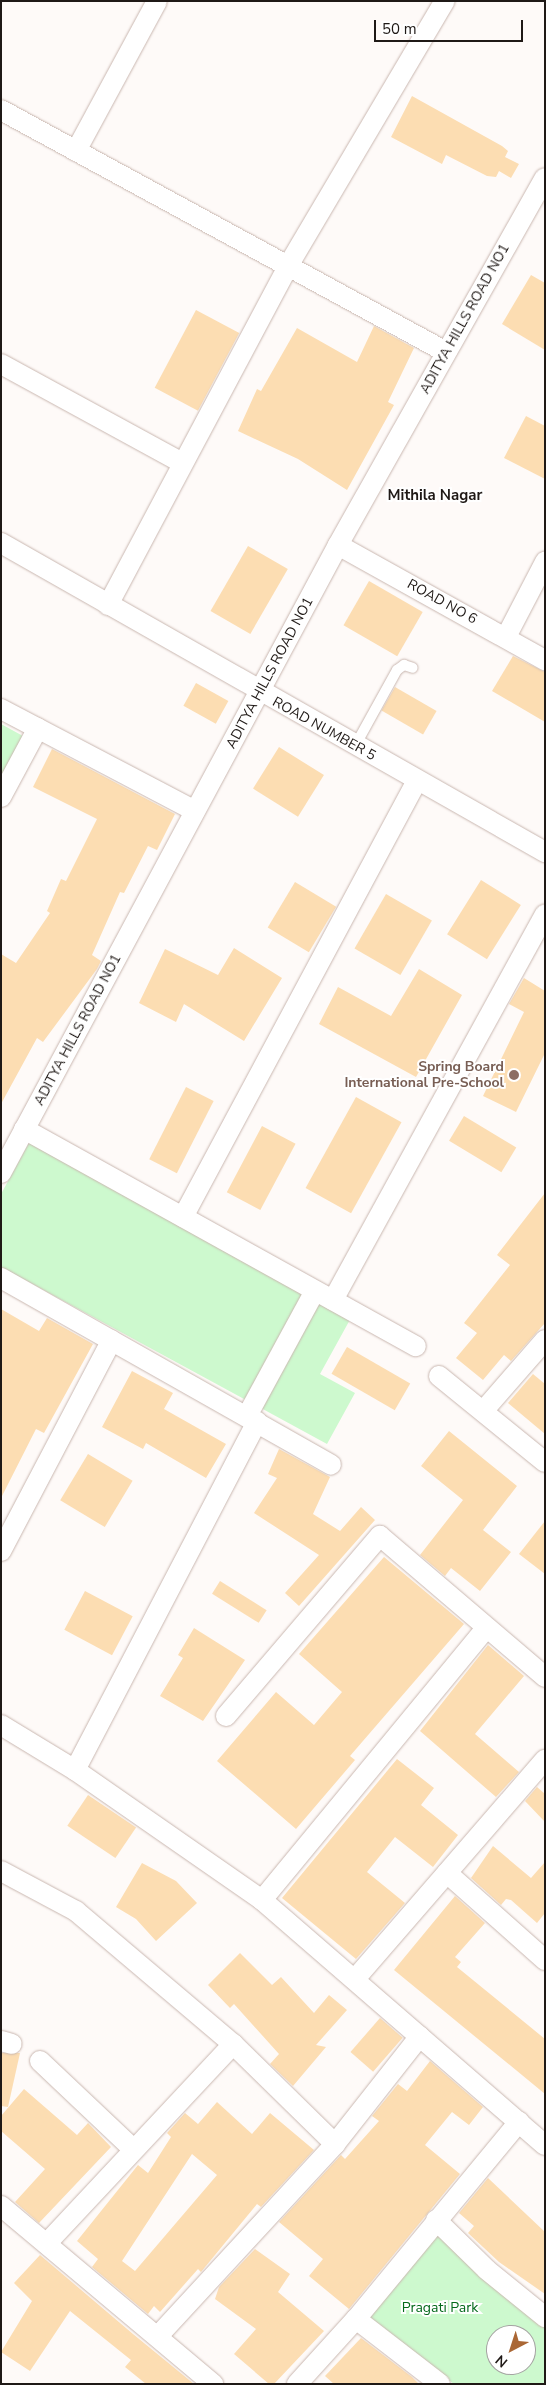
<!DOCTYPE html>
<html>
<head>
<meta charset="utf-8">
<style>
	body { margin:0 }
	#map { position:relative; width:546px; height:2385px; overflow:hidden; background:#fefaf8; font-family:"Nunito Sans",sans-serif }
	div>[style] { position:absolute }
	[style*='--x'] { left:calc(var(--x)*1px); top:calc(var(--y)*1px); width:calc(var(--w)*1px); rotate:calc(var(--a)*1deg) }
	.green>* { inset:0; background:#cdf9ce }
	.building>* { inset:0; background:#fcddb2; transform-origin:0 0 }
	.roads { filter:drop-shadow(0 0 1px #c9b7b0) drop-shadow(0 0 1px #c9b7b0) }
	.lane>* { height:10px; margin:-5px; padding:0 5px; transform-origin:5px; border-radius:5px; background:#fff }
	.street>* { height:20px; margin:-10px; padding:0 10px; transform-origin:10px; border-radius:10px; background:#fff }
	.dots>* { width:14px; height:14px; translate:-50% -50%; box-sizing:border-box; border:2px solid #fff; border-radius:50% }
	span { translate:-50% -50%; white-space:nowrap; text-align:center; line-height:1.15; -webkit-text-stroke:4px #fff; paint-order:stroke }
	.street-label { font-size:14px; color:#1f1916 }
	.education-label { font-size:14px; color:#785e54; font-weight:700 }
	.right { translate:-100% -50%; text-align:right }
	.park-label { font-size:14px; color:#066a1d }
	.neighbourhood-label { font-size:15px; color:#1f1916; font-weight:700 }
	.frame { position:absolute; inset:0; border:2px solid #1f1916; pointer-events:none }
	.north { position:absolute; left:486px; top:2325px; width:50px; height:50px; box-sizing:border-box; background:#fff; border:1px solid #a5a3a2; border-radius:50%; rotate:220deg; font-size:14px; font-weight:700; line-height:20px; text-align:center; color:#1f1916 }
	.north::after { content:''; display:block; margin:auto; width:18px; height:22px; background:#aa6735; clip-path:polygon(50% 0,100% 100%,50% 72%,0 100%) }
	.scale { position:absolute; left:374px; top:20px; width:149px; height:22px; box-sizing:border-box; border:2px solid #1f1916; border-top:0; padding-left:6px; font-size:15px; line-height:18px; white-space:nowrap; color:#1f1916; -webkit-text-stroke:4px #fff; paint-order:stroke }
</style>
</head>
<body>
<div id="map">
	<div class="green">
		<i style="clip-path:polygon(1px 724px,23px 736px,1px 777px)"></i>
		<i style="clip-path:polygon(30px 1141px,352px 1316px,320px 1374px,355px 1393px,327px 1444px,1px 1267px,1px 1194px)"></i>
		<i style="clip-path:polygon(evenodd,436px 2233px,545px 2322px,545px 2384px,454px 2384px,363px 2315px,436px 2233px,496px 2335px,526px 2335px,526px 2365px,496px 2365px,496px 2335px)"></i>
	</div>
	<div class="building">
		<i style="clip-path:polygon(412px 96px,502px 146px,508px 151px,505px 157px,519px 164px,511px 178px,499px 171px,496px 177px,487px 176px,446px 155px,442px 164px,391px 137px)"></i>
		<i style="clip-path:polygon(531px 275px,545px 283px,545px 350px,502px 324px)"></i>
		<i style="left:196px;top:310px;width:49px;height:88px;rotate:28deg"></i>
		<i style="clip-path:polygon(374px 326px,414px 348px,388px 402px,394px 405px,347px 490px,298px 459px,238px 431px,257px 389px,261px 391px,297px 328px,357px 362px)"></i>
		<i style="clip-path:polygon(526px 416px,545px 426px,545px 479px,504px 458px)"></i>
		<i style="left:248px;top:546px;width:46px;height:75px;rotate:30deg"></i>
		<i style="left:369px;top:581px;width:62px;height:51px;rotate:30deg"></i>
		<i style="clip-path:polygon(513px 656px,545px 672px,545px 722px,492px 691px)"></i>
		<i style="left:196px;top:683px;width:37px;height:26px;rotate:29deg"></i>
		<i style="left:395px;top:687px;width:48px;height:27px;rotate:30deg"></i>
		<i style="left:279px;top:747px;width:53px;height:49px;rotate:32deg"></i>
		<i style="clip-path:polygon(52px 749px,175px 814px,157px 850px,148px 846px,124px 893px,120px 892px,92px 955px,101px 961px,97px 969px,43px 1042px,37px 1038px,1px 1104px,1px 954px,16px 963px,50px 913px,47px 911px,61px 879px,66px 881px,97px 819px,33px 787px)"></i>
		<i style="left:481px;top:880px;width:47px;height:64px;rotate:32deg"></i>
		<i style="left:295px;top:882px;width:48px;height:53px;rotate:31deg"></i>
		<i style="left:386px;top:894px;width:53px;height:63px;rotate:30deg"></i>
		<i style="clip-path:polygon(234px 948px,282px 978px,244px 1041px,184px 1004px,176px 1022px,139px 1003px,165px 949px,218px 975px)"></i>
		<i style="clip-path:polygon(419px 969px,462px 995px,416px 1077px,319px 1024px,338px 987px,391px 1016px)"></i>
		<i style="clip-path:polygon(524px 978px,545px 991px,545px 1053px,516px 1112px,483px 1096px,524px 1012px,509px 1004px)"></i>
		<i style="left:186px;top:1087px;width:31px;height:81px;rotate:27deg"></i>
		<i style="left:356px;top:1097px;width:52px;height:104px;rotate:29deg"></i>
		<i style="left:464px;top:1116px;width:61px;height:29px;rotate:31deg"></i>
		<i style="left:262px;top:1126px;width:38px;height:75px;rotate:28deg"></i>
		<i style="clip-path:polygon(545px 1193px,545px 1323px,511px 1361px,504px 1355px,483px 1380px,456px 1358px,477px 1333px,464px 1323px,510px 1265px,497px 1255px)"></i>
		<i style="clip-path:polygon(1px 1309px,39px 1331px,47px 1318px,93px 1344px,44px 1433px,36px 1429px,1px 1498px)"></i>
		<i style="left:347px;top:1347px;width:73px;height:31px;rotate:30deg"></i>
		<i style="clip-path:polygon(132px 1371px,173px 1393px,164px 1409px,226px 1444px,206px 1478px,146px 1443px,143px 1449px,102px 1427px)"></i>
		<i style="clip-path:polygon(533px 1374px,545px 1384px,545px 1434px,508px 1403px)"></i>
		<i style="clip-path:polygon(449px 1431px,517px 1486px,483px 1530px,511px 1552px,480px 1591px,451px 1568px,445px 1576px,420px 1555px,463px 1500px,421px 1466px)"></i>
		<i style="clip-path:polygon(279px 1449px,330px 1477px,313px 1514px,340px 1531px,361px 1507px,375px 1520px,299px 1606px,285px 1593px,319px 1555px,254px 1513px,277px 1478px,268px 1474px)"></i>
		<i style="left:88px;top:1454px;width:52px;height:54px;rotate:31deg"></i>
		<i style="clip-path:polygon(545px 1521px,545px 1574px,519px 1554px)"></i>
		<i style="clip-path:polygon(384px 1557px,464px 1624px,350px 1756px,355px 1760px,296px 1829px,217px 1761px,276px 1692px,314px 1725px,342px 1692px,299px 1654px)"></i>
		<i style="left:220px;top:1581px;width:55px;height:15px;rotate:32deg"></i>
		<i style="left:85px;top:1591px;width:54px;height:44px;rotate:28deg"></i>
		<i style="clip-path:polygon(194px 1628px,245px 1660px,203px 1721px,160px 1696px,183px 1658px,178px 1655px)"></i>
		<i style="clip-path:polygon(488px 1645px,524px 1676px,475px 1734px,519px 1772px,496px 1797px,420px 1731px)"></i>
		<i style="clip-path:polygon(397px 1759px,434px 1788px,421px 1805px,458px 1835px,433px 1867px,395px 1837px,367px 1872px,405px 1903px,356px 1959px,282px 1898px)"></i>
		<i style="clip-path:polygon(537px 1787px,545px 1794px,545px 1822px,525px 1801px)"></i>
		<i style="left:88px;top:1795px;width:58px;height:37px;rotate:34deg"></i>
		<i style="clip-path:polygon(493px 1846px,531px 1878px,545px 1862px,545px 1913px,537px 1923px,511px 1900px,506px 1899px,501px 1905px,471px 1878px)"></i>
		<i style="clip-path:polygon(142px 1863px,176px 1881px,197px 1903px,156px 1941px,136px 1919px,116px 1907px)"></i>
		<i style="clip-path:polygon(455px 1896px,485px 1923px,455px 1957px,461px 1962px,457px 1967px,545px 2039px,545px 2094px,394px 1970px)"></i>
		<i style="clip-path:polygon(240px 1953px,272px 1985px,281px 1977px,314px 2013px,329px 1995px,347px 2010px,316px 2045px,326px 2047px,293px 2086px,270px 2064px,279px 2054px,234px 2004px,230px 2008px,208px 1985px)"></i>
		<i style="left:380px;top:2018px;width:30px;height:45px;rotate:41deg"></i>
		<i style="clip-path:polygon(1px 2053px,20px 2053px,8px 2107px,1px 2106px)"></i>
		<i style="clip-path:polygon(430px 2061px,483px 2107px,469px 2125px,452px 2112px,425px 2145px,460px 2174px,349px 2309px,309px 2276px,323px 2259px,279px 2222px,341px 2155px,345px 2159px,379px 2121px,372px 2116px,398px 2084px,407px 2091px)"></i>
		<i style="clip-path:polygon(24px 2089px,77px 2135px,88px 2123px,111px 2147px,39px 2223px,15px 2202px,45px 2169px,1px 2131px,1px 2116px)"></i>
		<i style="clip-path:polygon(evenodd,217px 2102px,252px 2134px,270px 2113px,314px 2150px,261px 2207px,257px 2204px,201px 2272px,198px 2269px,160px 2312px,154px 2306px,148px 2314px,92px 2267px,98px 2259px,77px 2241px,138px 2165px,148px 2173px,171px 2137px,167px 2133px,185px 2113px,198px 2124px,217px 2102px,192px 2154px,217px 2175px,135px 2271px,122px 2261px,192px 2154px)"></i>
		<i style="clip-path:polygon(488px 2178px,545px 2232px,545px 2294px,499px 2262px,468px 2233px,474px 2226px,459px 2213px)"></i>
		<i style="clip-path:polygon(255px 2249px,290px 2274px,278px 2292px,324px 2331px,274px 2384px,269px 2384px,234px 2354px,256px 2329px,215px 2299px,219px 2287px)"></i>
		<i style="clip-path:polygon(40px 2255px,133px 2334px,194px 2384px,146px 2384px,125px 2367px,131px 2360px,70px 2311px,30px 2371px,1px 2352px,32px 2301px,14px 2283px)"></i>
		<i style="clip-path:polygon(361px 2338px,412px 2377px,419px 2384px,334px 2384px,325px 2376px)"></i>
	</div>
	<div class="roads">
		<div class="lane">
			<i style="--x:355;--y:746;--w:87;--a:-61.1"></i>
			<i style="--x:397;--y:670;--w:9;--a:-36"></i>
			<i style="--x:404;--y:665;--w:9;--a:18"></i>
		</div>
		<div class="street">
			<i style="--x:1;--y:110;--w:507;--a:28.54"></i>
			<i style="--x:76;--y:151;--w:170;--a:-61.6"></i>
			<i style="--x:1;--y:364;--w:205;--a:28.6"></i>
			<i style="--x:1;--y:543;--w:626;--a:29.6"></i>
			<i style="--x:338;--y:545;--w:237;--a:29.1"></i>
			<i style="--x:108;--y:605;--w:384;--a:-62"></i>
			<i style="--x:288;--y:266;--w:308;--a:-59.4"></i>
			<i style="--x:506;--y:637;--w:85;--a:-62.5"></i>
			<i style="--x:1;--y:709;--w:219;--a:27.7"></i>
			<i style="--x:1;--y:797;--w:78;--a:-61.8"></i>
			<i style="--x:24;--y:1129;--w:448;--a:29"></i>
			<i style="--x:1;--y:1173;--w:713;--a:-61.78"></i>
			<i style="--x:338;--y:545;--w:421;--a:-60.6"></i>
			<i style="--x:183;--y:1217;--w:495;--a:-61.8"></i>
			<i style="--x:1;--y:1278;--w:379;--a:29.5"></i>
			<i style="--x:333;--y:1300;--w:440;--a:-61.2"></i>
			<i style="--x:439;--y:1376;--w:136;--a:39.1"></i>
			<i style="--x:484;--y:1410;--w:93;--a:-48.9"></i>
			<i style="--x:247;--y:1416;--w:142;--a:-61.5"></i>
			<i style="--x:1;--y:1551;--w:238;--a:-62.3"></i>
			<i style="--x:226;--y:1716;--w:237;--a:-49.5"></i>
			<i style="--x:380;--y:1536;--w:217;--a:40.5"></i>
			<i style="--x:1;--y:1725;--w:87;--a:31.3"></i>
			<i style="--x:75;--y:1770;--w:228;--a:34.8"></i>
			<i style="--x:262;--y:1900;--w:374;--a:40.9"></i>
			<i style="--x:75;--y:1770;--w:393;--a:-62.4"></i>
			<i style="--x:1;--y:1871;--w:85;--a:28.1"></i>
			<i style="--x:76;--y:1911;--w:206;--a:40.3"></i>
			<i style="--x:233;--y:2044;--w:143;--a:44.4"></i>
			<i style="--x:447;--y:1873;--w:131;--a:41.6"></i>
			<i style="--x:262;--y:1900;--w:352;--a:-50.5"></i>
			<i style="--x:355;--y:1979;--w:290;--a:-49.1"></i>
			<i style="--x:1;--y:2041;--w:11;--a:15"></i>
			<i style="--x:40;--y:2061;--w:129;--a:43.4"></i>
			<i style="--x:1;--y:2206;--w:277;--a:40"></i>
			<i style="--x:436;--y:2220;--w:71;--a:44.4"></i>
			<i style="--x:487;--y:2270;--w:75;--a:39"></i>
			<i style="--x:48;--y:2242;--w:271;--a:-46.9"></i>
			<i style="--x:356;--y:2319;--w:106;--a:37.7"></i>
			<i style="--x:158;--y:2336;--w:261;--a:-47.3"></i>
			<i style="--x:335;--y:2144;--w:137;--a:-51.8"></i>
			<i style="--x:297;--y:2384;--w:88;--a:-47.8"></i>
			<i style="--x:356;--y:2319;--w:256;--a:-50.4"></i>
		</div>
	</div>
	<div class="dots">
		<i style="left:514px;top:1075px;background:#8d6e63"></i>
	</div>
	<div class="street-label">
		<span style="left:465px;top:319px;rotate:-61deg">ADITYA HILLS ROAD NO1</span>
		<span style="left:442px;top:602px;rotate:29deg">ROAD NO 6</span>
		<span style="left:270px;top:673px;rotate:-62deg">ADITYA HILLS ROAD NO1</span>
		<span style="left:324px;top:729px;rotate:29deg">ROAD NUMBER 5</span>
		<span style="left:78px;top:1030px;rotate:-62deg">ADITYA HILLS ROAD NO1</span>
	</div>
	<div class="education-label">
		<span class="right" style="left:504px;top:1075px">Spring Board<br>International Pre-School</span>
	</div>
	<div class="park-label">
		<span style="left:440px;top:2308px">Pragati Park</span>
	</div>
	<div class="neighbourhood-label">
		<span style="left:435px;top:496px">Mithila Nagar</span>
	</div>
	<div class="frame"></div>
	<div class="north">N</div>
	<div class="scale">50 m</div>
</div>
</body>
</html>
